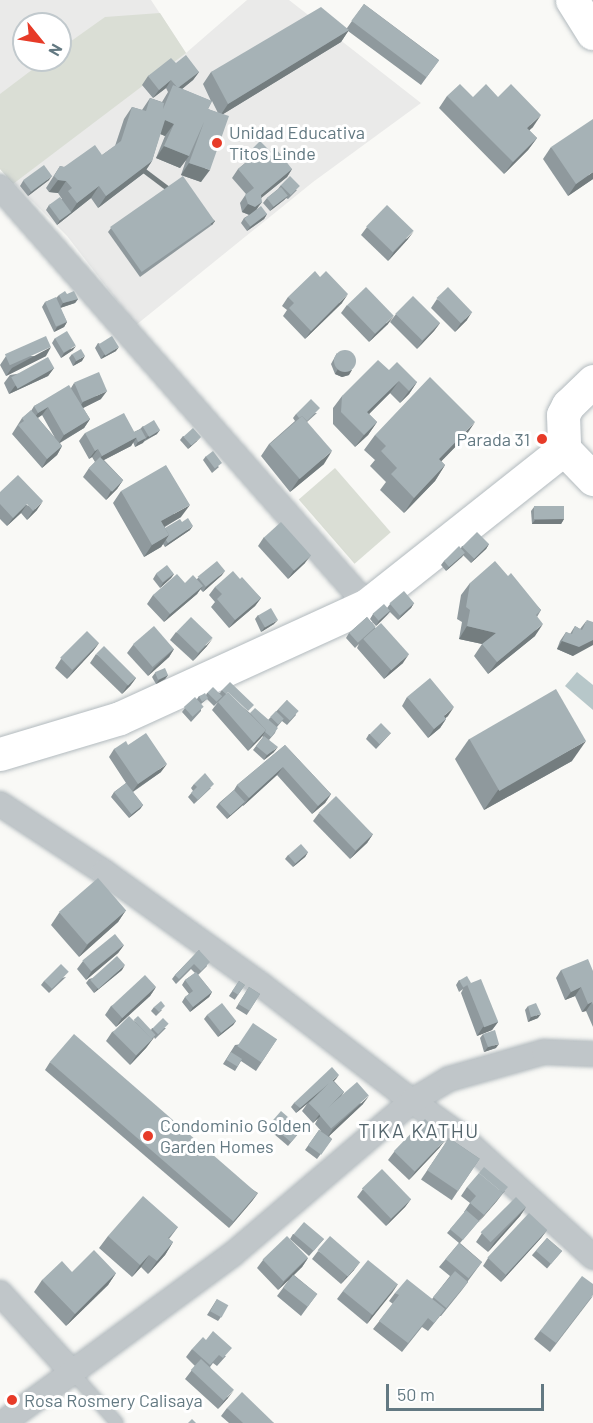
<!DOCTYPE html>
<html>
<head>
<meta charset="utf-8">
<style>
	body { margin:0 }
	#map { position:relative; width:593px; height:1423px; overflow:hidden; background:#f9f9f6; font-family:Barlow,sans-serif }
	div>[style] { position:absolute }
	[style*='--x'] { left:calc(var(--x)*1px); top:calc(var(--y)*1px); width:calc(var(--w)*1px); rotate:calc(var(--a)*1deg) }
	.built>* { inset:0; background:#eaeae9 }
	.green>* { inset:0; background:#daded5; transform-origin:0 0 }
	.water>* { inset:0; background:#b7c7c9 }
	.roads { filter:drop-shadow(0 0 2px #b2babe) drop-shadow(0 0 2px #b2babe) }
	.lane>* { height:12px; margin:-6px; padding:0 6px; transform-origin:6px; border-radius:6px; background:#c0c6c9 }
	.street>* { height:24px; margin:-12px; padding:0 12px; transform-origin:12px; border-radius:12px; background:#c0c6c9 }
	.secondary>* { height:33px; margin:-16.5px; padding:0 16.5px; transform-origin:16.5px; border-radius:16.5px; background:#fff }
	.wall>* { inset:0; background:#8f999d; transform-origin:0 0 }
	.shaded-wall>* { inset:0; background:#747d7f; transform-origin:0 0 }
	.building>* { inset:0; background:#a6b2b6; transform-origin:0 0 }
	.round { border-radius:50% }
	.dots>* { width:16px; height:16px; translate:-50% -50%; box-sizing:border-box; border:3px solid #fff; border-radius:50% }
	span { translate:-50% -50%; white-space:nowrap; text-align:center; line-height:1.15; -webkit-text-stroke:6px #fff; paint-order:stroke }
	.poi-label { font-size:18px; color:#637982 }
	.left { translate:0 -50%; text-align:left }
	.right { translate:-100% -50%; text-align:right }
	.neighbourhood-label { font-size:20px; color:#55666d; letter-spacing:1.5px }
	.north { position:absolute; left:12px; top:12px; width:60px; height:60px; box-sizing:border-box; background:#fff; border:2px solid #c1c9cd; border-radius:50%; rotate:120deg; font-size:16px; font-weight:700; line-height:24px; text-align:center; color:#637982 }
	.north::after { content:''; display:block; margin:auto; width:21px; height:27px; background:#e73b28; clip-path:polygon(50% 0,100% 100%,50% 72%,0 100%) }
	.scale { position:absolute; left:386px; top:1384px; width:158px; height:27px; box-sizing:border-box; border:3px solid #637982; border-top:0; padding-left:8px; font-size:18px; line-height:21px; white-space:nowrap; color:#637982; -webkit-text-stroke:4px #fff; paint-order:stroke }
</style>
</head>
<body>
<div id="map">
	<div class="built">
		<i style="clip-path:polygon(evenodd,0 0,151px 0,186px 53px,247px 0,289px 0,421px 103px,313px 182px,136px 325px,67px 236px,0 169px,0 0,24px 24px,60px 24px,60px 60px,24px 60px,24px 24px)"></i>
	</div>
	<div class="green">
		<i style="clip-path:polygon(160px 13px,186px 53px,13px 184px,0 169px,0 94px,45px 60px,60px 60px,60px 49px,105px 17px)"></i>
		<i style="left:335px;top:468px;width:85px;height:48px;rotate:49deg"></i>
	</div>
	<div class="water">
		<i style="clip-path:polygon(577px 672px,593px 685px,593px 710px,565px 686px)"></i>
	</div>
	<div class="roads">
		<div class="lane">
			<i style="--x:71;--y:1371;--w:69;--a:48.5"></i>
		</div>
		<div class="street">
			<i style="--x:0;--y:187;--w:556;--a:48.72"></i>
			<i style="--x:0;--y:804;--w:124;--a:33.2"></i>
			<i style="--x:104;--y:872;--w:192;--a:35.7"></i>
			<i style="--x:260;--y:984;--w:192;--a:37.6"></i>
			<i style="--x:412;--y:1101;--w:57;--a:35.7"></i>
			<i style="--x:458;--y:1134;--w:183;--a:42.3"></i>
			<i style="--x:0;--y:1293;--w:105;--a:47.7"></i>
			<i style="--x:3;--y:1423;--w:285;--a:-36.3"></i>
			<i style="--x:233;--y:1254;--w:235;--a:-40.5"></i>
			<i style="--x:412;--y:1101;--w:43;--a:-30.7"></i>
			<i style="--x:449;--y:1079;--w:99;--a:-15.9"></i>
			<i style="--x:544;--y:1052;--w:49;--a:2.3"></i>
		</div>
		<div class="secondary">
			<i style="--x:572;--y:0;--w:39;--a:58"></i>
			<i style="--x:593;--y:381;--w:35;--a:136"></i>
			<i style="--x:568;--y:405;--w:11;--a:117"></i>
			<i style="--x:563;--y:415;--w:34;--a:88"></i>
			<i style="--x:564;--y:449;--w:42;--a:46"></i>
			<i style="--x:0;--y:754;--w:125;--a:-16.7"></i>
			<i style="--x:120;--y:718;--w:272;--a:-24.6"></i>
			<i style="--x:367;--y:605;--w:251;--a:-38.4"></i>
		</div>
	</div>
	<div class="wall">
		<i style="clip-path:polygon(evenodd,364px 4px,439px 60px,421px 85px,348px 31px,341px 42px,223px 114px,201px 182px,181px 175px,186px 160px,180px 168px,156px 158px,165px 136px,160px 134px,152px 161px,144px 173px,98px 208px,91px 198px,57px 225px,46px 210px,49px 205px,62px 199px,58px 193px,49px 192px,46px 188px,60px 166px,64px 167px,102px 155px,115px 146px,124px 119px,132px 107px,142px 110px,150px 98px,162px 102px,168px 92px,166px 88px,153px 98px,142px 85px,148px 76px,176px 63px,199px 72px,193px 80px,182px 89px,211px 101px,203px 84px,211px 72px,347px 28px,364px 4px,212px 101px,218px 113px,208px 109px,212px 101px)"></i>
		<i style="clip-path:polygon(447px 96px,473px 97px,498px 97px,533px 127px,529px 130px,537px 138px,528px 150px,504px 174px,439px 108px)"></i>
		<i style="clip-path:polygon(551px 147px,593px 179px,568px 196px,543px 159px)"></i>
		<i style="clip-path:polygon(251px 150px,268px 156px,263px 161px,292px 169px,287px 177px,261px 198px,257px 209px,267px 214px,264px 219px,247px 231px,241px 223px,244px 218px,249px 215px,242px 212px,240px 203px,246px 194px,232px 178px,238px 169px,251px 158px,248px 154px)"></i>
		<i style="clip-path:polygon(49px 180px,28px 196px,20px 186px,23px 181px)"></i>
		<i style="clip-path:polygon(281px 185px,297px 190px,288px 199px,286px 198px,284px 200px,270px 211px,263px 203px,267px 198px,278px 189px)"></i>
		<i style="clip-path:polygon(215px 221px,212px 225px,140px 277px,108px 232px,111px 228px)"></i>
		<i style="clip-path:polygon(367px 227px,408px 239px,388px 261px,361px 235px)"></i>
		<i style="clip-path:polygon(67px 294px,78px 299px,75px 303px,60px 308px,67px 322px,64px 327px,54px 332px,42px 307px,45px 302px,56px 298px,59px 295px)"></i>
		<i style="clip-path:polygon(288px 297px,342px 303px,305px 339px,283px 316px,287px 310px,282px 306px)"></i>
		<i style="clip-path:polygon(437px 299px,467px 320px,455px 332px,431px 308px)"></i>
		<i style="clip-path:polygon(347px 305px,388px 324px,369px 342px,341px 313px)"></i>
		<i style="clip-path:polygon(396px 314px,440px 323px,434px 331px,417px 349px,390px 322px)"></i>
		<i style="clip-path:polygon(55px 338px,73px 350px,61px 358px,52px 343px)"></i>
		<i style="clip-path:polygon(98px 343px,116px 351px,101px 359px,95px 348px)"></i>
		<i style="clip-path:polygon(337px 353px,349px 375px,342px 377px,335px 374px,331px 364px)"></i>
		<i style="clip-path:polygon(72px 354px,82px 361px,73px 366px,69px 358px)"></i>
		<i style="clip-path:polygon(6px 356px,46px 356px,6px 376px,0 365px)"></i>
		<i style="clip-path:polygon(54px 368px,48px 376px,9px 394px,4px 383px,10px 375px)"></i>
		<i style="clip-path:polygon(389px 370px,417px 382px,409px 394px,400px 403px,390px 393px,369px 414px,377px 422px,368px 435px,355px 447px,333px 424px,333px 408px,342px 396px)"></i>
		<i style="clip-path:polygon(evenodd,74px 383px,101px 399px,83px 408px,90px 419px,84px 428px,60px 443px,62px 446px,57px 455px,42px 468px,12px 434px,22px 418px,31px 411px,34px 406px,71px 388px,74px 383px,42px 415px,55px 438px,38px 418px,42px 415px)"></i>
		<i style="clip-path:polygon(317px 413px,307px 422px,324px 464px,290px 492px,261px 456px,269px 444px,295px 421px,293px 418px,296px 414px)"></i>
		<i style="clip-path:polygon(143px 426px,157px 434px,135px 447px,133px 442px,131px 446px,104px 460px,123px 480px,117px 489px,106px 500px,83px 477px,89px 468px,95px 462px,92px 457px,89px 459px,79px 441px,85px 433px,134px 432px,140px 429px)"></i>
		<i style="clip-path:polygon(375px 435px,465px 437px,441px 461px,445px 465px,435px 481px,404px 513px,380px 490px,386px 482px,370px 466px,375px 460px,364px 450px)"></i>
		<i style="clip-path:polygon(183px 436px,197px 441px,188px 449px,180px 440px)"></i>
		<i style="clip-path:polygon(206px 456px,219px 467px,212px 473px,203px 460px)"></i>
		<i style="clip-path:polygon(121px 491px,181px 517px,165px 527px,165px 528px,190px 530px,165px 547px,163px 544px,161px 547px,144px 557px,113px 503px)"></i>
		<i style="clip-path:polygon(0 492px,37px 510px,27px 520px,21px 513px,7px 526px,0 519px)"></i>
		<i style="clip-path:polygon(534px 507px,564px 519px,561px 524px,532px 524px,531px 511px)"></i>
		<i style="clip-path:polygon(264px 537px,305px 563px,288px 579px,258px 546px)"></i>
		<i style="clip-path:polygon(489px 544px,486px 549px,471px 563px,463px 555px,446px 571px,441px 565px,444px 561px,461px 548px,462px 546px)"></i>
		<i style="clip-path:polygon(156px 574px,174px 574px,171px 578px,160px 588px,153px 579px)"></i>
		<i style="clip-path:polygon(222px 575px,203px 592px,200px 589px,197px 594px,164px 622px,147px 604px,153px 595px,197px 579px,198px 578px)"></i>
		<i style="clip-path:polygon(508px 576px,541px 610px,537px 617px,535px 636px,488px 674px,474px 656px,482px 644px,459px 639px,462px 622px,457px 619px,461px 595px,470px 583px)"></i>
		<i style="clip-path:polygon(240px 579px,261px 598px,255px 606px,229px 628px,211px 607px,215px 602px,209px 595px,215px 587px)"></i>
		<i style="clip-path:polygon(414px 603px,411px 608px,398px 620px,390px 612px,376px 626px,370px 619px,373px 614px,387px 608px,390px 604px)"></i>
		<i style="clip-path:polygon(258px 615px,274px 624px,261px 632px,255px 619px)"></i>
		<i style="clip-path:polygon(367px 617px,403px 663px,384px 679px,357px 648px,359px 644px,355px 648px,346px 638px,349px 633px)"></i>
		<i style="clip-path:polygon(587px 620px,573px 656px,557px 649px,560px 641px,566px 632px,570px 634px,575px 626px,580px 629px)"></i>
		<i style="clip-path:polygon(176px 632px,207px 646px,193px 661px,170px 640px)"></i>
		<i style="clip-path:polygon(99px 643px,93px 651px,67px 679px,55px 668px,61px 659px)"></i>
		<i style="clip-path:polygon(133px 645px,174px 649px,169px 657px,148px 676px,127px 653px)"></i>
		<i style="clip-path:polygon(96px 654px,136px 678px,130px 686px,122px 694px,90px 663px)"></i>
		<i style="clip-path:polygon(155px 673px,168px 675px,165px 679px,156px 684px,152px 677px)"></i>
		<i style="clip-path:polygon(222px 690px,250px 713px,268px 720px,287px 700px,296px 715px,287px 725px,282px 721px,277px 727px,275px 733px,269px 740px,274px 752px,264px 760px,253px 750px,263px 737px,262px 736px,248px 751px,212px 710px,218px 702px,214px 706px,207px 699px,201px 704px,201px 711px,191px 722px,182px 712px,185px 708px,197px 699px,199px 696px,206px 695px,207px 693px,220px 693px)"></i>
		<i style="clip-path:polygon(407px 697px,448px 716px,445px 718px,446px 719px,440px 728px,428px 738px,402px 706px)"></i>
		<i style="clip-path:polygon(391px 733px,376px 749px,366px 739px,369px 734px)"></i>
		<i style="clip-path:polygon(469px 739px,572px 761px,484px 810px,455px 759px)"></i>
		<i style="clip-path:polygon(128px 745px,161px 772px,133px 792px,143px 805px,140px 809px,129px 818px,111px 797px,114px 792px,126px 783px,109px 757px,114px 749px)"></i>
		<i style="clip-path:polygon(285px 745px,331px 794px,325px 803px,312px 814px,277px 775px,243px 806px,242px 805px,227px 819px,216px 807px,219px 803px,234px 790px,237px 785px)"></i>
		<i style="clip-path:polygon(194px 784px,211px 788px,194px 804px,188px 797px,193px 791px,191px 788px)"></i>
		<i style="clip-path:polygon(319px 813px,373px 834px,367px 843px,350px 859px,313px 821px)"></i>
		<i style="clip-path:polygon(308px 852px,305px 857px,293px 867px,285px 859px,288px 855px)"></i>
		<i style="clip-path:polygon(126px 910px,118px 922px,79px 957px,51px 925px,59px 913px)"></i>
		<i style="clip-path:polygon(124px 945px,118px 953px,86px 980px,77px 969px,83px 961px)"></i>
		<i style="clip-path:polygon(199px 950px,207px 966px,198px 975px,212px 992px,209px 997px,190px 1012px,182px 1002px,185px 997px,189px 994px,182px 985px,185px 980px,195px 973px,191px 969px,176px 984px,172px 979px,175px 975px)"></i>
		<i style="clip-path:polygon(122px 970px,94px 993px,86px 983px,89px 979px)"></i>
		<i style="clip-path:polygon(561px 970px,593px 971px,593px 1027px,586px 1011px,582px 1012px,575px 996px,565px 1000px,556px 978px)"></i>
		<i style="clip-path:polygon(66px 977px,49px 993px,41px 985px,44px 981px)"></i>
		<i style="clip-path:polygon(459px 980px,470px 983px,498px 1022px,492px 1030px,477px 1036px,461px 993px,463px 989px,459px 992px,456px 985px)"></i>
		<i style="left:239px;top:981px;width:7px;height:18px;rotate:34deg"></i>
		<i style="clip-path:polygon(156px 987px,150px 996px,116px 1027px,105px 1015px,111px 1006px)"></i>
		<i style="left:249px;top:987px;width:13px;height:25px;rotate:32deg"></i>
		<i style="clip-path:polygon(528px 1006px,538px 1018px,528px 1022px,525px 1010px)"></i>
		<i style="clip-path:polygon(154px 1007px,162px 1010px,156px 1016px,151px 1011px)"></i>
		<i style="clip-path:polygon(207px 1015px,236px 1021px,233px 1025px,218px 1037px,204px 1019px)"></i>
		<i style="clip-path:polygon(134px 1021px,151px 1030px,152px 1028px,166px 1028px,155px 1039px,154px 1037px,146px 1048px,130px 1065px,106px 1041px,112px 1032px)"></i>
		<i style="clip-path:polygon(483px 1034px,496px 1048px,484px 1052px,480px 1038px)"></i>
		<i style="clip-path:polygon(277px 1039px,256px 1071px,241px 1061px,235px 1071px,223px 1064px,235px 1045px)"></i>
		<i style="clip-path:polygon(50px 1062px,258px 1193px,252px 1201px,229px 1228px,45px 1070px)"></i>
		<i style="clip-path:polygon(336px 1079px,334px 1081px,344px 1092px,340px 1098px,363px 1104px,329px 1136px,332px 1139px,317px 1159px,305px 1150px,319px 1130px,321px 1131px,315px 1124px,318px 1118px,313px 1123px,302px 1111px,307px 1104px,296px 1113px,291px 1107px,294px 1103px)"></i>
		<i style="clip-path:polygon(270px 1124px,298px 1134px,288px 1146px,267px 1128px)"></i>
		<i style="left:449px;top:1138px;width:37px;height:50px;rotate:34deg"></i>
		<i style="clip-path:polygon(440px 1147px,409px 1180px,388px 1160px,394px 1152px)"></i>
		<i style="clip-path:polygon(467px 1187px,505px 1191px,460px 1243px,482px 1262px,468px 1281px,468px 1282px,462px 1290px,441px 1316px,440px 1316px,428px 1331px,422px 1327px,402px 1352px,373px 1329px,393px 1304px,389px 1301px,395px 1293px,432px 1299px,450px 1276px,439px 1267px,459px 1243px,447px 1233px,465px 1212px,464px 1212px,470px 1203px,461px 1196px)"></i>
		<i style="clip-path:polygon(363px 1189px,411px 1199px,405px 1207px,386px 1226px,357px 1197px)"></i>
		<i style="clip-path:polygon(526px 1207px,520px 1216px,488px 1252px,476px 1242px,482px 1233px)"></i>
		<i style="clip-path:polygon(178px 1227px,169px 1239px,173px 1242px,165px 1255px,148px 1274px,141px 1267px,132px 1277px,99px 1248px,108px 1236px)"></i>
		<i style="clip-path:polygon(547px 1230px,541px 1238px,501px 1282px,483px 1266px,488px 1258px)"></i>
		<i style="clip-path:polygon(293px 1234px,324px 1239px,309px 1256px,290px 1239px)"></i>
		<i style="left:547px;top:1238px;width:20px;height:23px;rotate:41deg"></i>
		<i style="clip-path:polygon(318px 1251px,354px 1270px,341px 1284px,312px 1259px)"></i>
		<i style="clip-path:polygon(308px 1258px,302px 1267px,294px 1275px,317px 1294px,301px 1316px,277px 1296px,289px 1280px,278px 1290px,257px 1268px,263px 1260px)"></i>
		<i style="clip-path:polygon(72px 1272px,116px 1273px,108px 1285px,66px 1326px,34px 1292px,42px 1280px)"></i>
		<i style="clip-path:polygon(398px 1284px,367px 1324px,337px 1299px,343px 1291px)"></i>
		<i style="clip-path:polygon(593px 1296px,550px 1352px,534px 1339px,540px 1331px)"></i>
		<i style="clip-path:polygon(217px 1299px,221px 1317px,218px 1321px,207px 1315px)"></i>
		<i style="clip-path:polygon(192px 1349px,226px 1356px,217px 1366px,213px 1363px,210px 1367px,228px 1398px,218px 1409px,185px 1379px,195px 1366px,186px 1357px)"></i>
		<i style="clip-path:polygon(227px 1408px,274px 1423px,229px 1423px,221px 1416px)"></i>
	</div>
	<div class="shaded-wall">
		<i style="clip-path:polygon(349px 30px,341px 42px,220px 116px,228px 104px)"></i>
		<i style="clip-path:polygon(199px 72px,193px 80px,172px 97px,178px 88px)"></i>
		<i style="clip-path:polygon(171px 80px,166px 88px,153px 98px,159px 90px)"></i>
		<i style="clip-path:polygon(541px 115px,533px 127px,519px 140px,527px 128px)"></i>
		<i style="clip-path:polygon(165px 120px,174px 124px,165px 136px,156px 132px)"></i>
		<i style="clip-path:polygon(537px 138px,528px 150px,504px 174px,513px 162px)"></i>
		<i style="clip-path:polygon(164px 146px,189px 156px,180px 168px,156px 158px)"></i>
		<i style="clip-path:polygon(152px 161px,144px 173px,98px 208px,106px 196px)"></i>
		<i style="clip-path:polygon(189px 163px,210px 170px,201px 182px,181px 175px)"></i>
		<i style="clip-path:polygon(292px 169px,287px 177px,255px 203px,261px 195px)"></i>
		<i style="clip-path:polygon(593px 172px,593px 179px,568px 196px,576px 184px)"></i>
		<i style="clip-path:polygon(52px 176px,49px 180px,28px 196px,31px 192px)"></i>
		<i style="clip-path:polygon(58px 180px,66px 181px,58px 193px,49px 192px)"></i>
		<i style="clip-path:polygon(99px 186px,91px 198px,57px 225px,60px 220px,71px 212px,77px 203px)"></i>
		<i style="clip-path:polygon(288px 196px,284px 200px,270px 211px,273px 207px)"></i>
		<i style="clip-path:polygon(262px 202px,256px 210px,250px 215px,242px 212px,248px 204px)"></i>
		<i style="clip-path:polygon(267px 214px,264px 219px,247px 231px,250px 227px)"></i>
		<i style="left:215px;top:221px;width:5px;height:89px;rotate:127deg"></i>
		<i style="clip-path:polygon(414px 231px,408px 239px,388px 261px,394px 252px)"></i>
		<i style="clip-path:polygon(348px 294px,342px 303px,305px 339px,311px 331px)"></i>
		<i style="clip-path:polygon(78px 299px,75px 303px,60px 308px,63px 303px)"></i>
		<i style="clip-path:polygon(472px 312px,467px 320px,455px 332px,461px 323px)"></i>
		<i style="clip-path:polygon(394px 316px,388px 324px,369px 342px,375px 334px)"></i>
		<i style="clip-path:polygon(67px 322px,64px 327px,54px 332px,57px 327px)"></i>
		<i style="clip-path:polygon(440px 323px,434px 331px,417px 349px,423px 341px)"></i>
		<i style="clip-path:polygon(76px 346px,73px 350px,61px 358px,64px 353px)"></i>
		<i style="clip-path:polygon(51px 347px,46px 356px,6px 376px,12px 368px)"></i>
		<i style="clip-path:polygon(119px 347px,116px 351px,101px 359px,104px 355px)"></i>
		<i style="clip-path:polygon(85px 356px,82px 361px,73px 366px,76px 361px)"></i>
		<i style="clip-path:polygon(54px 368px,48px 376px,9px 394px,15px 386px)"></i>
		<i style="clip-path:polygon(338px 369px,352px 370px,349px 375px,342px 377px,335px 374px)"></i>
		<i style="clip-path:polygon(399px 381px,390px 393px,358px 425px,367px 412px)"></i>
		<i style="clip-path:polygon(417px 382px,409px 394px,400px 403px,409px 391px)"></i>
		<i style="clip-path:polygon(107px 391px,101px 399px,77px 411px,83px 402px)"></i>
		<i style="clip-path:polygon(48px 407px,42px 415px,32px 421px,38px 413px)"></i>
		<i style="clip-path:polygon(90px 419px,84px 428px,59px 443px,64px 435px)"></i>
		<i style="clip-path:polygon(377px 422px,368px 435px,355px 447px,364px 435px)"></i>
		<i style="clip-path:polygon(475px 422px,465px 437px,428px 475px,439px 459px)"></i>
		<i style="clip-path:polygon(160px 430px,157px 434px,145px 440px,148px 436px)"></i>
		<i style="clip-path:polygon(137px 437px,131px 446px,96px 464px,102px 456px)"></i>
		<i style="clip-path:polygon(201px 437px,197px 441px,188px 449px,191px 445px)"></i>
		<i style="clip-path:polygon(146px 438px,143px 443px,135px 447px,138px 442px)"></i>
		<i style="clip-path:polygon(62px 446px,57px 455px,42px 468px,47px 459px)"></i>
		<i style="clip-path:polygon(98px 449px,92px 457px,89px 459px,95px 451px)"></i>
		<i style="clip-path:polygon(332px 451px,324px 464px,290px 492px,299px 479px)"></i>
		<i style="clip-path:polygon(445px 465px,435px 481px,404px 513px,414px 498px)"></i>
		<i style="clip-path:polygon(123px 480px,117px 489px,106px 500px,111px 491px)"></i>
		<i style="clip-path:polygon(43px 501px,37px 510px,27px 520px,33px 511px)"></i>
		<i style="clip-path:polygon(27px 504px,21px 513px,7px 526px,13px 518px)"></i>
		<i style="clip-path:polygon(190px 505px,181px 517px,153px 533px,161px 521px)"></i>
		<i style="clip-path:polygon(564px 519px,561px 524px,532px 524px,535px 520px)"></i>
		<i style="clip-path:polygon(193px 526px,190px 530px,165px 547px,168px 543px)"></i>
		<i style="clip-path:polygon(169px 535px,161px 547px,144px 557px,152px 545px)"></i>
		<i style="clip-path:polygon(489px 544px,486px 549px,471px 563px,474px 559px)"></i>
		<i style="clip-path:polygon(465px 553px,462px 557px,446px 571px,449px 567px)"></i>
		<i style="clip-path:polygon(311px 555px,305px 563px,288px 579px,294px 570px)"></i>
		<i style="clip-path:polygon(225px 571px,222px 575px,203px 592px,206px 587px)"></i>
		<i style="clip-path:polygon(174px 574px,171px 578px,160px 588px,163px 583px)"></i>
		<i style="clip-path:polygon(203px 586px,197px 594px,164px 622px,170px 614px)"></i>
		<i style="clip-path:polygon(261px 598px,255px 606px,229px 628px,235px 620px)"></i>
		<i style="clip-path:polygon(414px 603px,411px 608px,398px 620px,401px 616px)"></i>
		<i style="clip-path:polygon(390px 611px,387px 615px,376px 626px,379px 621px)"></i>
		<i style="clip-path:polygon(278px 620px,274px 624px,261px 632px,265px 627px)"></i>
		<i style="clip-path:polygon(543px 624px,535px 636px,488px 674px,497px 662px)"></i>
		<i style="clip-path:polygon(467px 626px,496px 633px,487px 645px,459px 639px)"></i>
		<i style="clip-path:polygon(213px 638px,207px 646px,193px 661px,199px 653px)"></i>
		<i style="clip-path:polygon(593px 640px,593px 645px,573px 656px,557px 649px,562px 641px)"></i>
		<i style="clip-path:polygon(99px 643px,93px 651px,67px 679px,73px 671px)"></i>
		<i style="clip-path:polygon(174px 649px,169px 657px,148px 676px,154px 668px)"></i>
		<i style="clip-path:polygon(409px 654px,403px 663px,384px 679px,390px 671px)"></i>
		<i style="clip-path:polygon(168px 675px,165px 679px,156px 684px,159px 680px)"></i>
		<i style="clip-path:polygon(136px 678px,130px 686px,122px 694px,127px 686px)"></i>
		<i style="clip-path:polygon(454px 707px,448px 716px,438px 725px,444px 716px)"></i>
		<i style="clip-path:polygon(446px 719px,440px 728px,428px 738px,434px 729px)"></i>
		<i style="clip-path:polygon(266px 730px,261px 738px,248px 751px,254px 743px)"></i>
		<i style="clip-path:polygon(586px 741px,572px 761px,484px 810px,498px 790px)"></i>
		<i style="clip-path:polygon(278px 747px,274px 752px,264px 760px,267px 755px)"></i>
		<i style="clip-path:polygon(167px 764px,161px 772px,132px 792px,138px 784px)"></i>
		<i style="clip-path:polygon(283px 767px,277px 775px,243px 806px,249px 798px)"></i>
		<i style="clip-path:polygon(331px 794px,325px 803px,312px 814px,318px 806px)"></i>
		<i style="clip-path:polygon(245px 802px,242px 806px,227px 819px,230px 815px)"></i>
		<i style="clip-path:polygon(143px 805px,140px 809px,129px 818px,132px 814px)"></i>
		<i style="clip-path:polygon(373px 834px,367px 843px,350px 859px,356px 851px)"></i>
		<i style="clip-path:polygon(308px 852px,305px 857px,293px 867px,296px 863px)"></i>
		<i style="clip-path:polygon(126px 910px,118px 922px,79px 957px,88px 944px)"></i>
		<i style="clip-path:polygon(124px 945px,118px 953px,86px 980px,92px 971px)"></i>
		<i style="clip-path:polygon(125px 965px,122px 970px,94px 993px,97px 989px)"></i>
		<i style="clip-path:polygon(156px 987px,150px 996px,116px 1027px,122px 1018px)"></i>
		<i style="clip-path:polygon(581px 987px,575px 996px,565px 1000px,571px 992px)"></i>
		<i style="clip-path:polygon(212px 992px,209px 997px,190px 1012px,193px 1007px)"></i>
		<i style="clip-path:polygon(592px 1002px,586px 1011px,582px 1012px,588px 1004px)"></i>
		<i style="clip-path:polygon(541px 1014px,538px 1018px,528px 1022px,531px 1017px)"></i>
		<i style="clip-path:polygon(236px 1021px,233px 1025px,218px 1037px,221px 1033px)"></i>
		<i style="clip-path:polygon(498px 1022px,492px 1030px,477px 1036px,483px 1027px)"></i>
		<i style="clip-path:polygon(156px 1035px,146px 1048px,130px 1065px,136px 1056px)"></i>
		<i style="clip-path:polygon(499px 1044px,496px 1048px,484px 1052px,488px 1047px)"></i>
		<i style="clip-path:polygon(339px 1075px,336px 1079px,296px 1113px,300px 1108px)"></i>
		<i style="clip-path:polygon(344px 1092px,338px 1100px,313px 1123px,319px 1115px)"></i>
		<i style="clip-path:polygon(369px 1096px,363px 1104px,327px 1138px,333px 1129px)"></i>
		<i style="clip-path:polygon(446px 1139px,440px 1147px,409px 1180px,415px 1172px)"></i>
		<i style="clip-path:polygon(258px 1193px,252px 1201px,229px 1228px,235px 1220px)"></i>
		<i style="clip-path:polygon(503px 1193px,497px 1201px,478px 1223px,484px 1215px)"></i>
		<i style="clip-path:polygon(411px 1199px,405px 1207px,386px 1226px,392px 1218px)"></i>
		<i style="clip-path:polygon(526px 1207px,520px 1216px,488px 1252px,494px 1243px)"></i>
		<i style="clip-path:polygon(547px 1230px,541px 1238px,501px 1282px,507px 1274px)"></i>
		<i style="clip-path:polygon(173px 1242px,165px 1255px,148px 1274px,157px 1261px)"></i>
		<i style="clip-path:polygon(149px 1255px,141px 1267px,132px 1277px,140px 1265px)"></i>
		<i style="clip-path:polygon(308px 1258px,302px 1267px,278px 1290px,284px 1282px)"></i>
		<i style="clip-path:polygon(360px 1262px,354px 1270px,341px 1284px,347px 1276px)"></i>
		<i style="clip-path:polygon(116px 1273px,108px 1285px,66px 1326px,75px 1314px)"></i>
		<i style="clip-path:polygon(398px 1284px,392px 1293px,367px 1324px,372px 1315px)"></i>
		<i style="clip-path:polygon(234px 1390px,228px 1398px,218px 1409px,224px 1401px)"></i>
	</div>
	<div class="building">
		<i style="left:364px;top:4px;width:94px;height:21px;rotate:37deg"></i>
		<i style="clip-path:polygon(321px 7px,349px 30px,228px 104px,211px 72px)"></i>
		<i style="clip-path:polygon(186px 55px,199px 72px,179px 87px,177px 87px,171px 80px,159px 90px,148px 76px,171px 58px,176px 63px)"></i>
		<i style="clip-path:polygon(460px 84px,473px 97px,486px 84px,498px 97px,511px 84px,541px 115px,527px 128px,537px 138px,513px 162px,447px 96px)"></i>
		<i style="clip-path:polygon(173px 85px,212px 101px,208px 109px,229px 116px,210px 170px,189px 163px,204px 122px,189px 156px,164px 146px,174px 124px,165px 120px,152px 161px,106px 196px,99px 186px,77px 203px,68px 191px,72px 188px,66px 181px,58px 180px,54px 176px,60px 166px,64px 167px,95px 145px,102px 155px,121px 141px,132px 107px,146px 111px,150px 98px,164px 103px,163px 109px)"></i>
		<i style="clip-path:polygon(593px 119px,593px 172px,576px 184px,551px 147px)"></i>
		<i style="clip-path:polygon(260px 141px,271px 152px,262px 160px,257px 154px,255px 155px,251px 150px)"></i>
		<i style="clip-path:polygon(277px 150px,292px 169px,261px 195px,262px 202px,255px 207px,248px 204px,245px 195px,254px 188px,238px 169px,257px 154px,264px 162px)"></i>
		<i style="left:44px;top:165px;width:14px;height:26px;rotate:54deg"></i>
		<i style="left:183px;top:176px;width:55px;height:89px;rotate:55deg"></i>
		<i style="left:290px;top:176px;width:14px;height:13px;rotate:45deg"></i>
		<i style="left:281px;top:187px;width:11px;height:18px;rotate:52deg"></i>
		<i style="left:60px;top:197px;width:19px;height:14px;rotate:54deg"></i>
		<i style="left:387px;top:205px;width:37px;height:30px;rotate:44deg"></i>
		<i style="left:261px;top:206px;width:10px;height:21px;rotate:53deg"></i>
		<i style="clip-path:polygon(315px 271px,320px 277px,326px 271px,348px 294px,311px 331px,289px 308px,294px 303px,288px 297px)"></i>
		<i style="left:366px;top:287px;width:40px;height:26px;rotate:46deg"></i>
		<i style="left:448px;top:287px;width:35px;height:16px;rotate:46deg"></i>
		<i style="clip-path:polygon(65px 291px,67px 294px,74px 291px,78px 299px,63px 303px,59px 295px)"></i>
		<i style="left:413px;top:296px;width:38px;height:25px;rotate:45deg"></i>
		<i style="left:56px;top:297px;width:27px;height:12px;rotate:66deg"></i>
		<i style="left:67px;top:331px;width:17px;height:14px;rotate:59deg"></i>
		<i style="left:46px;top:336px;width:12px;height:45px;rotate:66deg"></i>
		<i style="left:112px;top:336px;width:13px;height:16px;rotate:58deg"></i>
		<i style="left:81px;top:349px;width:8px;height:10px;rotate:60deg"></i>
		<i class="round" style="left:334px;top:350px;width:22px;height:22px"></i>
		<i style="left:48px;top:357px;width:13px;height:42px;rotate:61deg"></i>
		<i style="clip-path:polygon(378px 360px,389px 370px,397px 362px,417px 382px,409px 391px,399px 381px,367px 412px,377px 422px,364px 435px,341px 412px,342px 396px)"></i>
		<i style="left:99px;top:372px;width:21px;height:27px;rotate:67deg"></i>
		<i style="clip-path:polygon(430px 377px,475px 422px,439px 459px,445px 465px,414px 498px,391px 474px,397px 468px,381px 451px,386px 446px,375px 435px)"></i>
		<i style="clip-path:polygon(69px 385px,90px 419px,64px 435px,48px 407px,38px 413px,34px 406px)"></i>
		<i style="clip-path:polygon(311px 399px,320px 408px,307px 421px,302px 416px,299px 418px,296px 414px)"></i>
		<i style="clip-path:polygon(31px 410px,62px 446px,47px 459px,18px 425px,24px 421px,22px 418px)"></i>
		<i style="clip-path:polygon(124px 413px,137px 437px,102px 456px,98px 449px,95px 451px,85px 433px)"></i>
		<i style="left:302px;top:416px;width:46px;height:43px;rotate:49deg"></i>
		<i style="left:154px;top:420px;width:12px;height:13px;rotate:59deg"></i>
		<i style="left:193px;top:428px;width:12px;height:13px;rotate:48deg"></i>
		<i style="clip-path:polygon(141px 429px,146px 438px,138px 442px,134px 432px)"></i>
		<i style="left:213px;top:451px;width:15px;height:9px;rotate:53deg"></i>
		<i style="left:100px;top:457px;width:33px;height:16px;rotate:45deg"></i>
		<i style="clip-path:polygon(166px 465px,190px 505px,161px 521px,169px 535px,152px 545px,121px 491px)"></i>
		<i style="clip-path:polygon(18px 475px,43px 501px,33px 511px,27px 504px,13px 518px,0 504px,0 492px)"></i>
		<i style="left:564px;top:506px;width:13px;height:30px;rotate:90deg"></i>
		<i style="clip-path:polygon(188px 518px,193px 526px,168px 543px,166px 540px,169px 535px,165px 528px,180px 519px,182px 522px)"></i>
		<i style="left:281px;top:522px;width:45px;height:23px;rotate:48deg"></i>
		<i style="left:477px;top:532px;width:17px;height:21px;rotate:45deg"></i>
		<i style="clip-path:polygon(459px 546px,465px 553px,449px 567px,444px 561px)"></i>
		<i style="left:217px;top:561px;width:13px;height:25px;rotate:51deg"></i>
		<i style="clip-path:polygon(495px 561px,508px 576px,511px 573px,541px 610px,536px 615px,543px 624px,497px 662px,482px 644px,496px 633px,467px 626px,470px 610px,466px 607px,470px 583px)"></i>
		<i style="left:167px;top:565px;width:11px;height:14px;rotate:52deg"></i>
		<i style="clip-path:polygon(233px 571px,240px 579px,242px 577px,261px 598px,235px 620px,217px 599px,222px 594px,215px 587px)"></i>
		<i style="clip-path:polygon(177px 574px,185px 583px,193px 575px,203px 586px,170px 614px,153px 595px)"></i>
		<i style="left:404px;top:591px;width:16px;height:19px;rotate:50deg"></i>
		<i style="left:384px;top:604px;width:9px;height:15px;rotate:49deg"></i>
		<i style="left:271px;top:608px;width:14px;height:15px;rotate:60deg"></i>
		<i style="left:191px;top:617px;width:30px;height:21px;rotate:44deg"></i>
		<i style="left:367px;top:617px;width:13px;height:24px;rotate:48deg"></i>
		<i style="clip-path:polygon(587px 620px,593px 622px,593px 640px,579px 647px,562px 641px,566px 632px,572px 634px,575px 626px,582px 630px)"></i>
		<i style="left:381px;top:623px;width:42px;height:24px;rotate:48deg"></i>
		<i style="left:154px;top:626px;width:30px;height:28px;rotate:49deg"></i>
		<i style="left:87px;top:631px;width:17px;height:38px;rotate:45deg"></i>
		<i style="left:104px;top:646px;width:45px;height:11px;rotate:45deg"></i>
		<i style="left:165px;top:668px;width:8px;height:11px;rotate:67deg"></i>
		<i style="clip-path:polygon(430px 678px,454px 707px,444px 716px,446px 719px,434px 729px,407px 697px)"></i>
		<i style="clip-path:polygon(230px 682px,254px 705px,248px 711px,228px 692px,226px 694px,222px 690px)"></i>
		<i style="left:213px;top:687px;width:13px;height:8px;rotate:45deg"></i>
		<i style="left:556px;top:689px;width:60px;height:100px;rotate:60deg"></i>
		<i style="clip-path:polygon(228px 692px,266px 730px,254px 743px,218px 702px)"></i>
		<i style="left:205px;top:693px;width:6px;height:7px;rotate:59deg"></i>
		<i style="left:195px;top:697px;width:13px;height:15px;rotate:48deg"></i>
		<i style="left:287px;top:700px;width:16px;height:13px;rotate:43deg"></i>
		<i style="clip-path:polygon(255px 708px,278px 728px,271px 737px,265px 732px,266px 730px,250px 713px)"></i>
		<i style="left:276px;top:711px;width:11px;height:8px;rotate:45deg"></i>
		<i style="left:381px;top:723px;width:14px;height:16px;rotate:45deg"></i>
		<i style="clip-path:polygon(146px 733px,167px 764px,138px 784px,114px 749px,126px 741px,128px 745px)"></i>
		<i style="clip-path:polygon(264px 736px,278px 747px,267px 755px,256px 746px)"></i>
		<i style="clip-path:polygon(285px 745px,331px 794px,318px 806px,283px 767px,249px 798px,237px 785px)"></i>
		<i style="clip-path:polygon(205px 773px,214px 784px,198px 800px,191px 793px,197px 787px,194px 784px)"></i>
		<i style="left:126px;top:783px;width:28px;height:15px;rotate:52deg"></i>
		<i style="left:234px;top:790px;width:16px;height:20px;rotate:47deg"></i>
		<i style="left:336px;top:796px;width:53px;height:24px;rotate:46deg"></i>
		<i style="left:301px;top:844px;width:11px;height:17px;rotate:49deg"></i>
		<i style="left:98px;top:878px;width:43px;height:52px;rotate:49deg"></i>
		<i style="left:115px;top:934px;width:14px;height:42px;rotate:51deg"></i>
		<i style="clip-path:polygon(199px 950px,210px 962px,201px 971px,194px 964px,179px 979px,175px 975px)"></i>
		<i style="left:117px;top:956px;width:12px;height:36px;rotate:48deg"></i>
		<i style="clip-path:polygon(588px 959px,593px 971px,593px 1005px,592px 1002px,588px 1004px,581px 987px,571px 992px,561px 970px)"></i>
		<i style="left:61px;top:964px;width:11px;height:24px;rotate:45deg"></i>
		<i style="clip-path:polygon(196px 972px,212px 992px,193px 1007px,185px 997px,193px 991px,185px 980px)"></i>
		<i style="left:145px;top:975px;width:16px;height:46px;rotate:47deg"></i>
		<i style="left:467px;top:976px;width:8px;height:9px;rotate:60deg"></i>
		<i style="left:481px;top:979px;width:46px;height:15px;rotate:68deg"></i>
		<i style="left:239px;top:981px;width:7px;height:12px;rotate:34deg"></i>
		<i style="left:249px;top:987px;width:13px;height:20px;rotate:32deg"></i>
		<i style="clip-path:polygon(161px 1001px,165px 1006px,159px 1012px,154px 1007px)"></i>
		<i style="left:222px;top:1003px;width:23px;height:19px;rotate:52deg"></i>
		<i style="clip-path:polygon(536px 1003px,541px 1014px,531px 1017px,528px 1006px)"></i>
		<i style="left:129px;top:1016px;width:33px;height:23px;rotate:45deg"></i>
		<i style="left:138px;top:1016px;width:26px;height:6px;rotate:47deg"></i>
		<i style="left:163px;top:1018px;width:8px;height:15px;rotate:45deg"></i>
		<i style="left:253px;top:1023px;width:29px;height:28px;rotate:34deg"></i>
		<i style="clip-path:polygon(495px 1030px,499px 1044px,488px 1047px,483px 1034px)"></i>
		<i style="left:74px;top:1034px;width:243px;height:37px;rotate:41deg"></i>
		<i style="left:231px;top:1052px;width:13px;height:9px;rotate:32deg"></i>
		<i style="clip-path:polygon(332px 1067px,339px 1075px,300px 1108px,294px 1103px)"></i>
		<i style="left:332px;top:1080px;width:17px;height:33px;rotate:45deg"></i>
		<i style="left:357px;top:1082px;width:18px;height:50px;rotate:49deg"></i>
		<i style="left:281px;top:1111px;width:28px;height:17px;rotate:41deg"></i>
		<i style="left:425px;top:1119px;width:29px;height:45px;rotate:44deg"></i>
		<i style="left:319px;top:1130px;width:16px;height:19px;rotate:35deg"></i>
		<i style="left:449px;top:1138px;width:37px;height:39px;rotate:34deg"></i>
		<i style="clip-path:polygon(484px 1167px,508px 1187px,501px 1195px,503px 1193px,479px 1173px)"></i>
		<i style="left:382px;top:1169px;width:42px;height:28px;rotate:46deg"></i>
		<i style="clip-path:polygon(479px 1173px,503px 1193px,484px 1215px,470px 1203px,476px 1196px,467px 1187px)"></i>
		<i style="clip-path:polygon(143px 1196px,178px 1227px,168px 1238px,173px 1242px,157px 1261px,149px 1255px,140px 1265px,108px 1236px)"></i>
		<i style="left:516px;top:1197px;width:14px;height:50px;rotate:45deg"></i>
		<i style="left:466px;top:1210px;width:17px;height:25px;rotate:40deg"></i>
		<i style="left:529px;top:1213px;width:25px;height:61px;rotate:43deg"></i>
		<i style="left:304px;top:1222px;width:26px;height:16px;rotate:40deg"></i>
		<i style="left:287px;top:1236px;width:30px;height:34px;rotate:46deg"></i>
		<i style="left:330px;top:1236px;width:40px;height:19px;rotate:41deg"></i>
		<i style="left:547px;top:1238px;width:20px;height:17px;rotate:41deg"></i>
		<i style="left:459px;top:1243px;width:30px;height:21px;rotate:40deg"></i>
		<i style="clip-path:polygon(94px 1250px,116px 1273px,75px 1314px,42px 1280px,62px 1261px,72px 1272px)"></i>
		<i style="left:368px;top:1260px;width:38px;height:40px;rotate:39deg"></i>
		<i style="left:455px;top:1271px;width:17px;height:34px;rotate:40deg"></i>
		<i style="left:293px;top:1275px;width:31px;height:16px;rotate:38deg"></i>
		<i style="clip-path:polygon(582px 1276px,593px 1284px,593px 1295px,556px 1343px,540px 1331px)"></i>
		<i style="clip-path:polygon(407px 1279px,445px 1309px,434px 1323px,428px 1318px,408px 1343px,379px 1321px,399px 1295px,395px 1293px)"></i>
		<i style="left:217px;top:1299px;width:13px;height:14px;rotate:29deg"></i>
		<i style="clip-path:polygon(213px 1331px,232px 1348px,223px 1358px,219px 1355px,210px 1365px,192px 1349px,203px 1337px,206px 1340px)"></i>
		<i style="left:201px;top:1359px;width:45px;height:15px;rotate:43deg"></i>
		<i style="clip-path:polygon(242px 1392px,274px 1423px,243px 1423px,227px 1408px)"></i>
		<i style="clip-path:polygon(192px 1419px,196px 1423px,188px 1423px)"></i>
	</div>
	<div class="dots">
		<i style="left:217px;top:143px;background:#e73b28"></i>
		<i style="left:542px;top:439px;background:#e73b28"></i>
		<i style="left:148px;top:1136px;background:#e73b28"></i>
		<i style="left:12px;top:1400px;background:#e73b28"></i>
	</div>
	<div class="poi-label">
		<span class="left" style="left:229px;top:143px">Unidad Educativa<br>Titos Linde</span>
		<span class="right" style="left:530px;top:439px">Parada 31</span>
		<span class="left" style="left:160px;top:1136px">Condominio Golden<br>Garden Homes</span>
		<span class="left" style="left:24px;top:1400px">Rosa Rosmery Calisaya</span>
	</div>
	<div class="neighbourhood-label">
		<span style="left:419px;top:1130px">TIKA KATHU</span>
	</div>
	<div class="north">N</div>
	<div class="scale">50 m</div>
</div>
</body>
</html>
